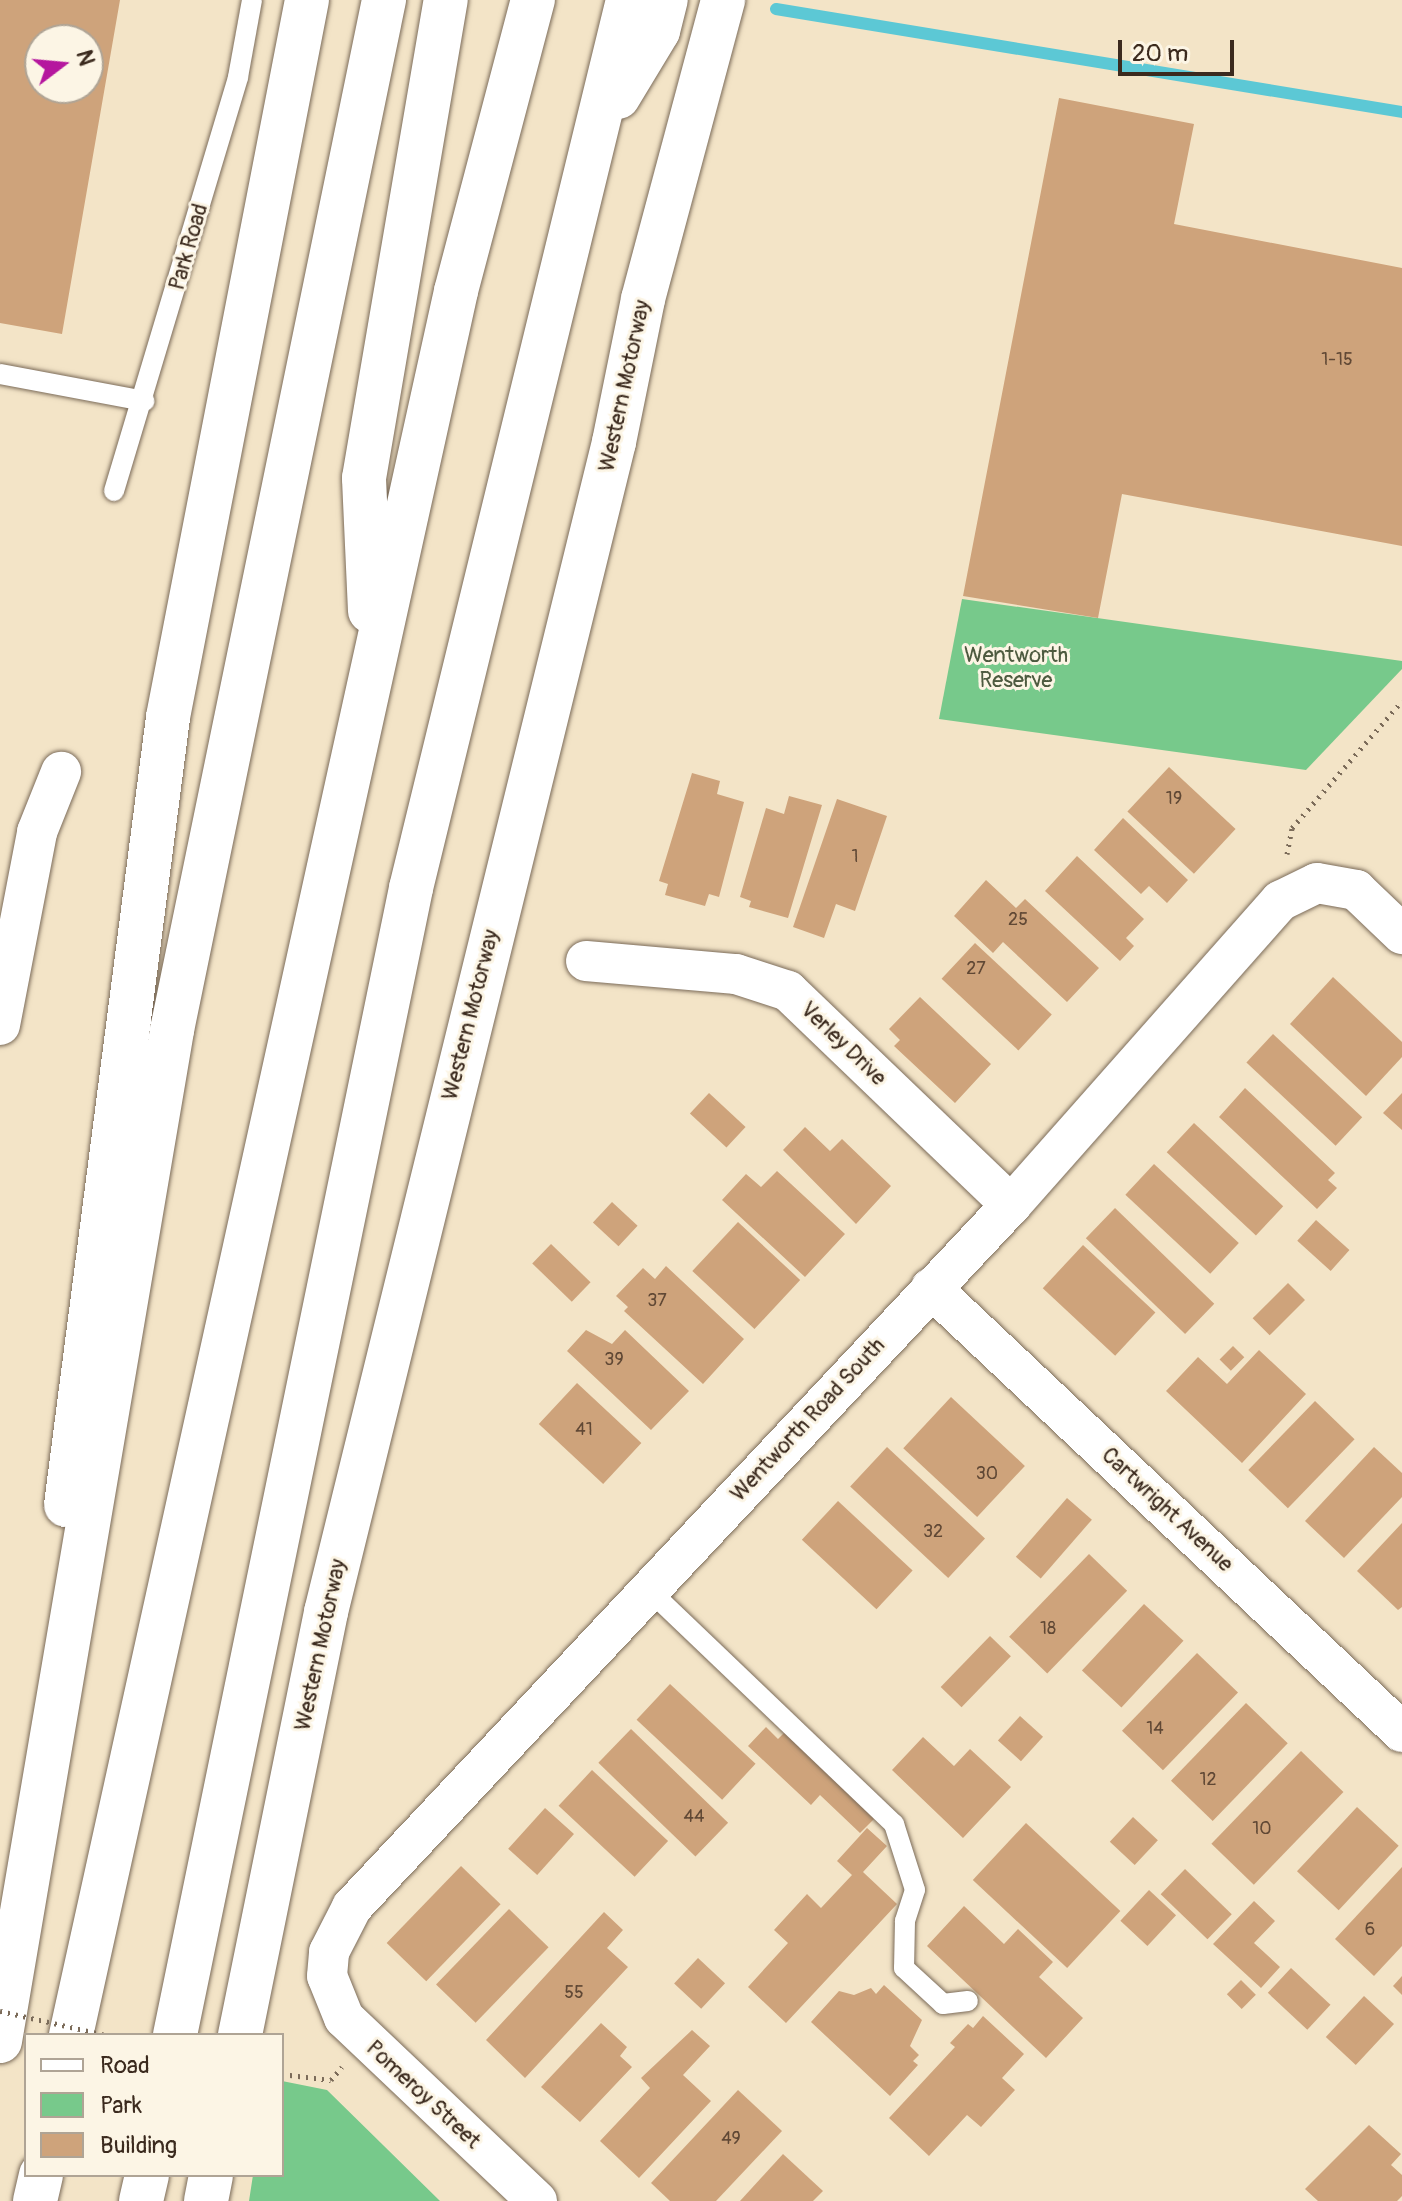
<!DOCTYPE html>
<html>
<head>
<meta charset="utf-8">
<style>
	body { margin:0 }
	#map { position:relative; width:1402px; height:2201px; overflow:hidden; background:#f3e4c7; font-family:Pangolin,sans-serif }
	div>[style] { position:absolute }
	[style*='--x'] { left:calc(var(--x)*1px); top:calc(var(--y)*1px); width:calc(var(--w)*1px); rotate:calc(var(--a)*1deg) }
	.green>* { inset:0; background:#77c98b }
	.stream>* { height:12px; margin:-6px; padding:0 6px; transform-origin:6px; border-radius:6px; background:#5cc8d5 }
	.building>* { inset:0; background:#cea37b; transform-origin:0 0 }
	.path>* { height:5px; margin-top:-2.5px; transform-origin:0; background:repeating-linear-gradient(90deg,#7b6b59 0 2px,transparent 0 8px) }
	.roads { filter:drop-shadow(0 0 2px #7b6b59) drop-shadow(0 0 2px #7b6b59) }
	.lane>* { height:20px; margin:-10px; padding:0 10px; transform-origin:10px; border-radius:10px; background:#fff }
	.street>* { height:40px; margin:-20px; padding:0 20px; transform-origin:20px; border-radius:20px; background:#fff }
	.highway>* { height:44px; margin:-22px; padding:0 22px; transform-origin:22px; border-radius:22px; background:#fff }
	.path-bridge>* { height:5px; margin-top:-2.5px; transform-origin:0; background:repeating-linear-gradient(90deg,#7b6b59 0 2px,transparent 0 8px) }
	span { translate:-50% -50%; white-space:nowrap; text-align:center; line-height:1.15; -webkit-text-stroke:6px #fcf5e5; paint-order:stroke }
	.number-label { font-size:18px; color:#604835 }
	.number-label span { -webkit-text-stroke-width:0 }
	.street-label { font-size:22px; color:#3b2a1e }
	.park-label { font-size:22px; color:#4d5a3f }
	.legend { position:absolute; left:24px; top:2033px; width:260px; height:144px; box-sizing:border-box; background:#fcf5e5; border:2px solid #afa495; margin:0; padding:10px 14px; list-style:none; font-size:24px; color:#3b2a1e }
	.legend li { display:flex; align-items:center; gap:16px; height:40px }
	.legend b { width:40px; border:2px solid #afa495 }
	.north { position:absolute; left:24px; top:24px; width:80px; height:80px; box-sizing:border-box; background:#fcf5e5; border:2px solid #afa495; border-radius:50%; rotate:74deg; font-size:22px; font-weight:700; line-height:32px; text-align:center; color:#3b2a1e }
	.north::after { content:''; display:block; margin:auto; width:28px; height:36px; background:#b5179e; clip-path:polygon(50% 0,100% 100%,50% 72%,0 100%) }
	.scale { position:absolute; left:1118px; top:40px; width:116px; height:36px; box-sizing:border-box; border:4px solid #3b2a1e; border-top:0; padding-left:10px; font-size:24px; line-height:28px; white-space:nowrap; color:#3b2a1e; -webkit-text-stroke:6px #fcf5e5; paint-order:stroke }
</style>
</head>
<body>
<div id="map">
	<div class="green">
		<i style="clip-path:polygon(962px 599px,1402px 661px,1402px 669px,1306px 770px,939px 719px)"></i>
		<i style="clip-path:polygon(282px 2081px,327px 2090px,440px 2201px,249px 2201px,253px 2175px,282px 2175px)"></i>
	</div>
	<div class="stream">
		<i style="--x:776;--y:9;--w:634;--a:9.34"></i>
	</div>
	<div class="building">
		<i style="clip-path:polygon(evenodd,0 0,120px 0,62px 334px,0 323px,0 0,40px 40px,88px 40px,88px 88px,40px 88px,40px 40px)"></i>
		<i style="clip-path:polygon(1059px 98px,1194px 124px,1174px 224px,1402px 268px,1402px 546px,1122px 494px,1098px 618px,963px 596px)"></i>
		<i style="left:1169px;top:767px;width:91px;height:61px;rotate:43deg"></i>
		<i style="clip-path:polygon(692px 773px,720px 781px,717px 794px,744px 802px,719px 897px,709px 894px,705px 906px,665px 895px,668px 884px,659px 881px)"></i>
		<i style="clip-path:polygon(789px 796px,822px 805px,788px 918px,749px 907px,751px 901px,740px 897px,766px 808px,784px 814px)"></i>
		<i style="clip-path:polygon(837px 799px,887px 816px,855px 911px,836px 904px,824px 938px,793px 927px)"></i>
		<i style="clip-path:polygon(1123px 818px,1188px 880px,1167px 903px,1149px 886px,1141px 894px,1094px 850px)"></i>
		<i style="clip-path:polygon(1077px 856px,1144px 919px,1126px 938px,1134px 946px,1120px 961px,1045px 891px)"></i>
		<i style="clip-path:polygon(986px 880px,1016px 908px,1025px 899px,1099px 968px,1067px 1002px,1003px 942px,993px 953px,954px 916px)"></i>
		<i style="left:975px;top:943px;width:105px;height:49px;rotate:43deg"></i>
		<i style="clip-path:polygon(1333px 977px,1402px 1042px,1402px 1057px,1366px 1096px,1290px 1024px)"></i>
		<i style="clip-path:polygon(920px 997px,991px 1064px,955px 1103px,894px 1046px,900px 1040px,889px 1029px)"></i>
		<i style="left:1273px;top:1034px;width:122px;height:39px;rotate:43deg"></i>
		<i style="clip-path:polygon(1245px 1088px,1335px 1173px,1328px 1180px,1337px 1188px,1317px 1209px,1219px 1117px)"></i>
		<i style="left:709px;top:1093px;width:50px;height:28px;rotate:43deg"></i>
		<i style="clip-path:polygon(1402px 1093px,1402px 1130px,1383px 1113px)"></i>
		<i style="left:1194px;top:1123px;width:122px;height:40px;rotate:43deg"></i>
		<i style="clip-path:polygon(805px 1127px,830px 1151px,842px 1139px,891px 1186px,856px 1224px,783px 1150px)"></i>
		<i style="left:1154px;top:1164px;width:116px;height:42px;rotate:43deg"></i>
		<i style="clip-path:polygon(777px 1171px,845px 1234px,805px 1277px,722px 1200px,746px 1174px,761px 1187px)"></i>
		<i style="left:612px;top:1202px;width:35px;height:28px;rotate:43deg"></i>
		<i style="left:1115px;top:1208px;width:138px;height:42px;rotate:44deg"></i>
		<i style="left:1316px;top:1220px;width:45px;height:28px;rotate:42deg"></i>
		<i style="left:738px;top:1222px;width:85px;height:67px;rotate:43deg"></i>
		<i style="left:551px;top:1244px;width:55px;height:27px;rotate:44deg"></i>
		<i style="left:1083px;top:1245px;width:99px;height:59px;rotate:43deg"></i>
		<i style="clip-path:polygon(666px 1266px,744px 1339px,703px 1384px,624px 1311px,628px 1307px,616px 1296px,643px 1268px,655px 1279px)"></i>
		<i style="left:1288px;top:1283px;width:24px;height:50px;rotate:45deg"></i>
		<i style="clip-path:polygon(586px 1330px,612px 1344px,625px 1330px,689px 1391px,651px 1430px,567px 1351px)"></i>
		<i style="left:1233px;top:1346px;width:16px;height:19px;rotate:45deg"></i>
		<i style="clip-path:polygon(1259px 1350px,1306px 1394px,1242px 1463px,1166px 1391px,1198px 1357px,1227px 1384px)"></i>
		<i style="left:577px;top:1383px;width:88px;height:56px;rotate:43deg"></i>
		<i style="left:951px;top:1397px;width:101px;height:70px;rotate:43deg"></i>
		<i style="left:1315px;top:1401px;width:55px;height:96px;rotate:44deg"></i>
		<i style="left:887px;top:1447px;width:134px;height:54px;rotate:43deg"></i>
		<i style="clip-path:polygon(1374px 1447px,1402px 1473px,1402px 1497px,1344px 1558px,1305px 1521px)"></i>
		<i style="left:1067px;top:1498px;width:33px;height:78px;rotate:41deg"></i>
		<i style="left:838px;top:1501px;width:102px;height:53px;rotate:43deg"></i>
		<i style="clip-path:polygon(1402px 1523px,1402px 1607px,1398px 1610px,1357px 1571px)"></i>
		<i style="left:1089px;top:1554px;width:53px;height:115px;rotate:44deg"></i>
		<i style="left:1144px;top:1604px;width:54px;height:91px;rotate:43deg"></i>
		<i style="left:990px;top:1636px;width:29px;height:71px;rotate:44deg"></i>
		<i style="left:1197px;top:1653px;width:57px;height:108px;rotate:44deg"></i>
		<i style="left:670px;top:1684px;width:117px;height:49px;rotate:43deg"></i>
		<i style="left:1246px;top:1703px;width:58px;height:108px;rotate:44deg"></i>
		<i style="left:1020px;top:1716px;width:31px;height:33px;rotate:42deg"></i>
		<i style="clip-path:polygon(766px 1727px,778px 1739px,786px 1731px,877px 1816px,860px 1833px,820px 1795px,811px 1805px,748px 1746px)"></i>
		<i style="left:631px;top:1729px;width:135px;height:47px;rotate:44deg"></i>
		<i style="clip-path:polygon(923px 1737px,954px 1766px,970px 1749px,1011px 1787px,963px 1838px,892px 1770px)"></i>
		<i style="left:1301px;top:1751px;width:59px;height:129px;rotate:44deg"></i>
		<i style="left:592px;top:1770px;width:104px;height:49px;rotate:43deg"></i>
		<i style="left:1357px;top:1807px;width:57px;height:88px;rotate:43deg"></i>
		<i style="left:545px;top:1808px;width:39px;height:55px;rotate:42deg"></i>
		<i style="left:1133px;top:1817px;width:34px;height:34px;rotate:43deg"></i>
		<i style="left:1026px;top:1823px;width:129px;height:78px;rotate:43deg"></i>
		<i style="clip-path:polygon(867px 1828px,887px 1846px,863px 1872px,897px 1904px,786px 2023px,748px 1987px,788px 1943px,774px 1930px,807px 1894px,821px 1908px,852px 1875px,837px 1861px)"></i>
		<i style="left:461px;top:1866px;width:55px;height:107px;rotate:44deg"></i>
		<i style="clip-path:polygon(1402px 1867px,1402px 1946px,1374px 1976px,1335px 1939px)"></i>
		<i style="left:1185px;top:1869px;width:65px;height:35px;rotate:44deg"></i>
		<i style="left:1149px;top:1890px;width:37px;height:42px;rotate:43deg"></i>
		<i style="clip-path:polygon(1254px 1901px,1275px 1921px,1254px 1943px,1280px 1967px,1261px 1988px,1213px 1944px)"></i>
		<i style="clip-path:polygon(964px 1906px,1004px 1944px,1018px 1929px,1053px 1962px,1039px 1977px,1083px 2018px,1046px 2058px,927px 1946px)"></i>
		<i style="left:509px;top:1909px;width:55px;height:105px;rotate:44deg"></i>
		<i style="clip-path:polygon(604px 1912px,623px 1930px,607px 1948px,628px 1967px,525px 2078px,486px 2040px)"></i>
		<i style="left:698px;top:1958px;width:37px;height:35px;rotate:43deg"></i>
		<i style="left:1291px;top:1968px;width:54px;height:34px;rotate:43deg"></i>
		<i style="clip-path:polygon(1402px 1976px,1402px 1995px,1393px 1986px)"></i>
		<i style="left:1241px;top:1980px;width:21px;height:20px;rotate:45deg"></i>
		<i style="clip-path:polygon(884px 1985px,922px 2020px,910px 2046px,919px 2055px,913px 2061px,918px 2065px,890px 2096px,811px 2022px,839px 1991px,854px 1995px,871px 1988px,876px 1994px)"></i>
		<i style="left:1364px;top:1996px;width:41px;height:56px;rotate:43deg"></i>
		<i style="clip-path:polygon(983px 2016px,1024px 2054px,1002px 2078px,1015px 2090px,981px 2127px,967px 2115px,929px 2156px,889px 2118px,955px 2047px,950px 2043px,968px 2024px,973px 2028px)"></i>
		<i style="clip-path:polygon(601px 2023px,627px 2047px,620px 2056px,632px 2067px,580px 2122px,541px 2087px)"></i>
		<i style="clip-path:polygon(692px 2030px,710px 2046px,683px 2075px,711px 2101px,639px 2178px,600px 2141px,650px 2088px,641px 2078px)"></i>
		<i style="clip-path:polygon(738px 2090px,782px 2131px,716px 2201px,670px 2201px,651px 2183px)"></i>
		<i style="clip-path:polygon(1369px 2125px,1401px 2154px,1391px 2165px,1402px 2175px,1402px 2196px,1397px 2201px,1318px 2201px,1305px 2189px)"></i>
		<i style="clip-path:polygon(783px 2154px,823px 2191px,813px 2201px,740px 2201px)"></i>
	</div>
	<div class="path">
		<i style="--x:1287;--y:854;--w:26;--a:-79"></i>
		<i style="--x:1292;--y:828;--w:168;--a:-49.1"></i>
		<i style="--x:282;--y:2074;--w:49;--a:7"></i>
		<i style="--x:331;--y:2080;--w:17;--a:-50"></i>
	</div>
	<div class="roads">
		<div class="lane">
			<i style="--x:0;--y:374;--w:147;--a:10.6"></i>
			<i style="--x:114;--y:491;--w:432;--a:-73.3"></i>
			<i style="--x:238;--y:77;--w:78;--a:-79.7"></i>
			<i style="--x:649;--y:1590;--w:339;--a:43.7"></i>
			<i style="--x:894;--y:1824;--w:69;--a:72.3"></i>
			<i style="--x:915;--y:1890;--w:33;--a:108"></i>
			<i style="--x:905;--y:1921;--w:47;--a:91.2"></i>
			<i style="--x:904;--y:1968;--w:53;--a:42.7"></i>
			<i style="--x:943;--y:2004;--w:25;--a:-7"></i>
		</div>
		<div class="street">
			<i style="--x:586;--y:961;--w:151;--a:5"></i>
			<i style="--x:736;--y:974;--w:55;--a:18.1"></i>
			<i style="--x:788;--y:991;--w:309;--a:43.8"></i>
			<i style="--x:0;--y:1025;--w:197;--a:-79.1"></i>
			<i style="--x:37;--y:832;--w:65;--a:-68.2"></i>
			<i style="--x:931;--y:1288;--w:647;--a:43.31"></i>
			<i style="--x:537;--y:2201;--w:266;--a:-136.5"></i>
			<i style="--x:344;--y:2018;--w:45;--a:-112"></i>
			<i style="--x:327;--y:1976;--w:24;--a:-85"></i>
			<i style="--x:329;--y:1952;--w:51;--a:-62.9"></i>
			<i style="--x:352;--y:1907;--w:963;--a:-46.81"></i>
			<i style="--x:1011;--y:1205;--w:406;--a:-48.5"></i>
			<i style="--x:1280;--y:901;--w:41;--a:-25.9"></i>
			<i style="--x:1317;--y:883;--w:40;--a:10"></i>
			<i style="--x:1356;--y:890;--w:64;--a:43.7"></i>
		</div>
		<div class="highway">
			<i style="--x:618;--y:97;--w:77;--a:-58.8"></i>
			<i style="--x:658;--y:31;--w:32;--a:-76"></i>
			<i style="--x:370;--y:611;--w:133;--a:-92.6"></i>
			<i style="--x:364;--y:478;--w:485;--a:-80.3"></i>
			<i style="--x:66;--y:1505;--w:795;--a:-82.62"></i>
			<i style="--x:168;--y:717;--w:730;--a:-79.03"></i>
			<i style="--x:71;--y:2035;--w:1786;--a:-77.55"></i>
			<i style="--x:456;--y:291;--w:301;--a:-75.2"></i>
			<i style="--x:175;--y:2035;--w:1171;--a:-78.37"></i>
			<i style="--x:411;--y:888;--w:914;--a:-76.27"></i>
			<i style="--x:240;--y:2035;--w:432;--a:-78.5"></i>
			<i style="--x:326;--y:1612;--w:1205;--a:-76.17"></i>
			<i style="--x:614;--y:442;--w:146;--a:-78.5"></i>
			<i style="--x:643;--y:299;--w:310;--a:-75"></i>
			<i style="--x:0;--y:2041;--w:1026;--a:-80.34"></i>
			<i style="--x:172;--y:1030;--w:1052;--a:-78.37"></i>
			<i style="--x:35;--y:2201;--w:27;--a:-77"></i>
			<i style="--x:141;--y:2201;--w:27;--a:-77"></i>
			<i style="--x:206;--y:2201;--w:26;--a:-79"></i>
		</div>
	</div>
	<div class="path-bridge">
		<i style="--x:0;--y:2011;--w:109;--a:12.8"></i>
	</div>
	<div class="number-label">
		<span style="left:1337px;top:360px">1-15</span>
		<span style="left:1174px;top:799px">19</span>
		<span style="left:855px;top:857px">1</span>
		<span style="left:1018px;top:920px">25</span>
		<span style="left:976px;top:969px">27</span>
		<span style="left:657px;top:1301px">37</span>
		<span style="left:614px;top:1360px">39</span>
		<span style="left:584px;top:1430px">41</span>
		<span style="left:987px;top:1474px">30</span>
		<span style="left:933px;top:1532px">32</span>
		<span style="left:1048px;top:1629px">18</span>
		<span style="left:1155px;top:1729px">14</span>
		<span style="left:1208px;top:1780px">12</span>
		<span style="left:694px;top:1817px">44</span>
		<span style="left:1262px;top:1829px">10</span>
		<span style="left:1370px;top:1930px">6</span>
		<span style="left:574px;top:1993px">55</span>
		<span style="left:731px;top:2139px">49</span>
	</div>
	<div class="street-label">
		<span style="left:189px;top:247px;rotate:-74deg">Park Road</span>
		<span style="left:625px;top:386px;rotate:-78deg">Western Motorway</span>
		<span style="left:471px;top:1015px;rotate:-76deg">Western Motorway</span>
		<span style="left:843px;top:1044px;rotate:44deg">Verley Drive</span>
		<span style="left:808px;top:1420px;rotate:-47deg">Wentworth Road South</span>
		<span style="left:1167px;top:1510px;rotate:43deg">Cartwright Avenue</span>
		<span style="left:321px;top:1645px;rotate:-78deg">Western Motorway</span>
		<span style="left:423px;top:2095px;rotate:43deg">Pomeroy Street</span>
	</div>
	<div class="park-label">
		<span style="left:1016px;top:668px">Wentworth<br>Reserve</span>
	</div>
	<ul class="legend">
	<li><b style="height:10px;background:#fff"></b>Road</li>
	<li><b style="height:22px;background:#77c98b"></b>Park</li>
	<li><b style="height:22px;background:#cea37b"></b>Building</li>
	</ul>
	<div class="north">N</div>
	<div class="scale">20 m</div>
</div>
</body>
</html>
